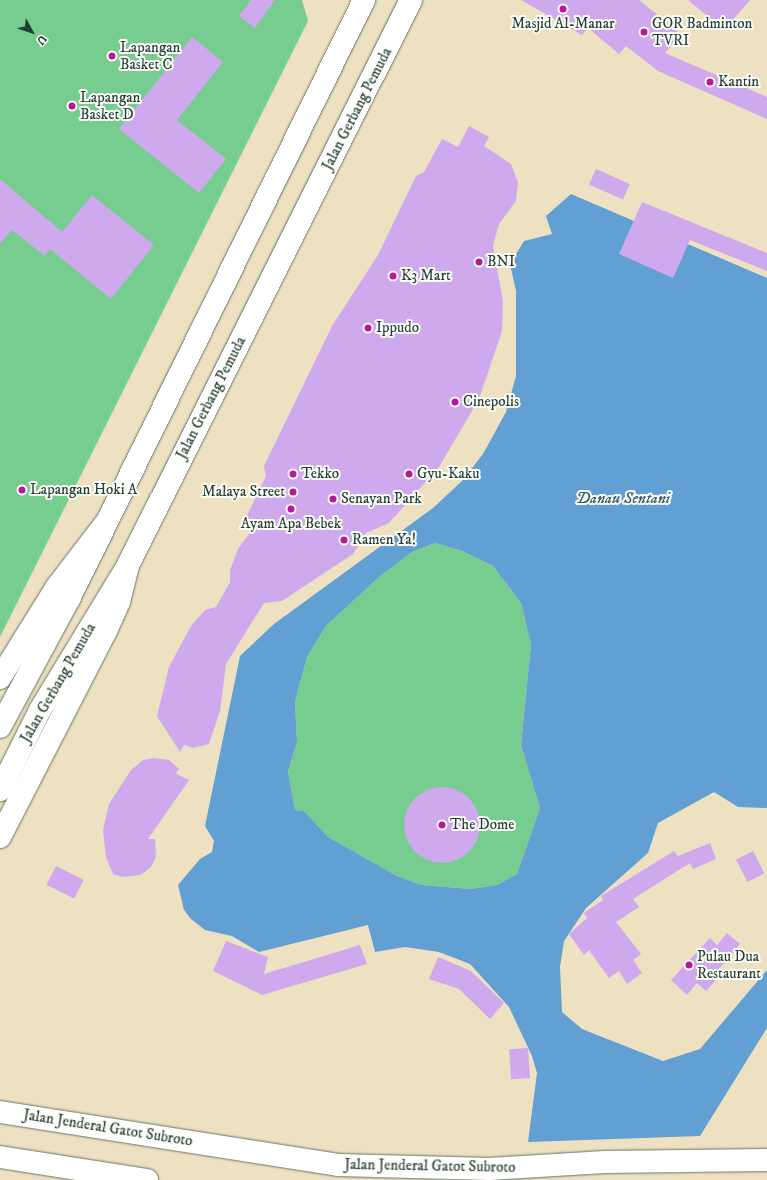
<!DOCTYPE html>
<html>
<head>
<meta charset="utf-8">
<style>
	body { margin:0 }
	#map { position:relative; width:767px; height:1180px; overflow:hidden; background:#eee1c2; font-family:"IM FELL DW Pica",serif }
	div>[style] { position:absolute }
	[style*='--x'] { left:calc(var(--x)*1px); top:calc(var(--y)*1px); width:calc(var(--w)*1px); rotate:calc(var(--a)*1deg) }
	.green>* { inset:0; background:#77cc8f }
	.water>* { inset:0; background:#629fd3 }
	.building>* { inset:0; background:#cea9ed; transform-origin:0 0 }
	.round { border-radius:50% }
	.roads { filter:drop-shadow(0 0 1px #677666) drop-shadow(0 0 1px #677666) }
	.major>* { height:22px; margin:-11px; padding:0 11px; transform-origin:11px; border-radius:11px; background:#fff }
	.highway>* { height:22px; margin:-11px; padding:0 11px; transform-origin:11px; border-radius:11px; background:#fff }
	.dots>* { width:11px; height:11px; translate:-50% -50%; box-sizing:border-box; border:2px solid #fdfcf7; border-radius:50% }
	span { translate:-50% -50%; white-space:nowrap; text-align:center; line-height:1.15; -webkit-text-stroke:4px #fdfcf7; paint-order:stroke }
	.poi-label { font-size:15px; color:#1f3d34 }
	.left { translate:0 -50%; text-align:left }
	.right { translate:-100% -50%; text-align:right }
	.street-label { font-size:15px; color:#1f3d34 }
	.water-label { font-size:16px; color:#365f6c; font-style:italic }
	.north { position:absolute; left:12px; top:12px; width:40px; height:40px; -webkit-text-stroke:3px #fdfcf7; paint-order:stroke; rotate:130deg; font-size:11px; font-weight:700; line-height:16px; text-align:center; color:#1f3d34 }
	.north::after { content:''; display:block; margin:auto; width:14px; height:18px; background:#1f3d34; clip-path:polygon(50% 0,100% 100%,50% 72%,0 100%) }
</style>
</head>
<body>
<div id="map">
	<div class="green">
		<i style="clip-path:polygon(0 0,302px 0,308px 21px,0 637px)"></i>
		<i style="clip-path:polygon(435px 543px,462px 551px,493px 566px,521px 603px,531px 644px,521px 745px,540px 808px,517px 874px,497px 885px,471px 889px,422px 885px,397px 876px,328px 837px,304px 811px,295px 810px,288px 773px,297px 742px,295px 702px,307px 657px,326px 626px,378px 578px,412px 552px)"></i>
	</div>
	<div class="water">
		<i style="clip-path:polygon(evenodd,571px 194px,767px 278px,767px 808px,738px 807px,714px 792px,658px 823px,648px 853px,586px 908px,564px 941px,560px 967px,562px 1012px,582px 1029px,663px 1061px,700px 1049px,767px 970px,767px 1028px,700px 1136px,528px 1142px,537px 1073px,532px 1056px,509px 1007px,470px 964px,439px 952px,405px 947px,375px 952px,368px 925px,259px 952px,232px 936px,205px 930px,191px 919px,184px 910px,178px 885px,200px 859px,212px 852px,214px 841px,205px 826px,240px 656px,274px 624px,433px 508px,462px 481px,483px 454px,506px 412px,516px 376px,516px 291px,510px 264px,524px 241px,552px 234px,546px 216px,571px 194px,435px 543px,462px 551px,493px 566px,521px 603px,531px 644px,521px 745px,540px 808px,517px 874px,497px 885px,471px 889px,422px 885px,397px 876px,328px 837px,304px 811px,295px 810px,288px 772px,297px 742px,295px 702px,307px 657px,326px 626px,378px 578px,412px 552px,435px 543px)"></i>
	</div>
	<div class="building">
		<i style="clip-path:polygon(251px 0,275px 0,255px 28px,239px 16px)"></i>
		<i style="clip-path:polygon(521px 0,639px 0,681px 34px,665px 53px,767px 97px,767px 119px,658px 71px,626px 46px,619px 54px,588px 28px,582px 35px)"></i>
		<i style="clip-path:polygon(688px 0,750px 0,724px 30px)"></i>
		<i style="clip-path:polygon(192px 37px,223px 62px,177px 120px,226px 159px,199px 193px,119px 129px)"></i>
		<i style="clip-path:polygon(469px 126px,489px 137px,484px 146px,511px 164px,518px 182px,516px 201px,499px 224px,493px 246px,503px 302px,502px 331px,479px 399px,439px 467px,389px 523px,366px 533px,353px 554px,282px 601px,264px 603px,226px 664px,220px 711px,209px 744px,193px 748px,184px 745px,180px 752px,157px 716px,169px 667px,191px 626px,205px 610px,216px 607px,230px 582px,230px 570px,238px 549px,252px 530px,242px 526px,266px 476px,264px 466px,332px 326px,378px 255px,416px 176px,424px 172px,442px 139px,458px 147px)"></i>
		<i style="left:596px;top:169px;width:37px;height:17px;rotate:24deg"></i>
		<i style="clip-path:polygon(0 179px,62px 232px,92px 195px,154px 245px,111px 299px,50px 249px,45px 256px,12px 230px,0 244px)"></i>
		<i style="clip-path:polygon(642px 202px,767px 253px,767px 271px,690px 240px,673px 278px,619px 254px)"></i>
		<i style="clip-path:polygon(154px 758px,169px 760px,179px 769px,176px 774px,189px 780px,148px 839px,155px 839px,156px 857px,151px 867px,141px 875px,122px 877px,113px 874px,106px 857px,103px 830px,109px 804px,131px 770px,143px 760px)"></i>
		<i class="round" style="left:404px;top:787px;width:76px;height:76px"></i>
		<i style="clip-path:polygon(710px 843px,716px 859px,693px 869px,690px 863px,633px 899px,639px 907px,616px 922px,641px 954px,633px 960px,642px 973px,627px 984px,619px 971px,609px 978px,589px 950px,584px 955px,569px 934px,587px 918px,584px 913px,603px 900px,601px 896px,674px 851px,678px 856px)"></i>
		<i style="left:753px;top:851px;width:25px;height:19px;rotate:63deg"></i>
		<i style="left:56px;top:866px;width:31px;height:21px;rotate:27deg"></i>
		<i style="clip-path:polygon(727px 933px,740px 944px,719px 969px,722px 973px,706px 991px,697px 983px,687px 995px,671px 980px,710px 938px,717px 945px)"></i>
		<i style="clip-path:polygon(226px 941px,268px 957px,264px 974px,360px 945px,367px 964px,262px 995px,213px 971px)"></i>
		<i style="clip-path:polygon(438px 957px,471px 971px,504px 1003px,490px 1019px,459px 989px,429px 979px)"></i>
		<i style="left:528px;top:1048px;width:30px;height:19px;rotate:86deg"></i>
	</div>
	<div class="roads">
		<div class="major">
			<i style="--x:0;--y:727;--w:145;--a:-61.7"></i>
			<i style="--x:69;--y:599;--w:668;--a:-63.78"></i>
			<i style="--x:0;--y:790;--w:89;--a:-63.4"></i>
			<i style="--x:40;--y:710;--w:170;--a:-58.7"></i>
			<i style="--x:128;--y:565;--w:632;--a:-63.39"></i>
		</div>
		<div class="highway">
			<i style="--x:0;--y:678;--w:106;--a:-58.1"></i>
			<i style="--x:56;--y:588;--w:81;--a:-52.6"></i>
			<i style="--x:0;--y:837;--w:232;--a:-62.8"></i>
			<i style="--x:106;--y:631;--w:32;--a:-66"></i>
			<i style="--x:119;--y:602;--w:38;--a:-76"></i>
			<i style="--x:0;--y:1112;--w:342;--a:8.9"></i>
			<i style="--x:338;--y:1165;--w:151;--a:1.5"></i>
			<i style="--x:489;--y:1169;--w:116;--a:-3.5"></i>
			<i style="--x:605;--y:1162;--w:162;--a:-0.7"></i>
			<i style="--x:0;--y:1157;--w:149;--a:8.9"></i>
		</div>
	</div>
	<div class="dots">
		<i style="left:563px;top:9px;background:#b5179e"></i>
		<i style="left:644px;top:32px;background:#b5179e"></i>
		<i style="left:112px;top:56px;background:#b5179e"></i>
		<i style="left:710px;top:82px;background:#b5179e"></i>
		<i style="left:72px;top:106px;background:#b5179e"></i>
		<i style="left:479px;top:262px;background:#b5179e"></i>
		<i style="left:393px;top:276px;background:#b5179e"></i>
		<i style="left:368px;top:328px;background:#b5179e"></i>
		<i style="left:455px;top:402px;background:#b5179e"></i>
		<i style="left:293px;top:474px;background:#b5179e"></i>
		<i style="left:409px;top:474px;background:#b5179e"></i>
		<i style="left:22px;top:490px;background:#b5179e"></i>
		<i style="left:293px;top:492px;background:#b5179e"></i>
		<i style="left:333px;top:499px;background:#b5179e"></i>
		<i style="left:291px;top:509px;background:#b5179e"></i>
		<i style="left:344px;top:540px;background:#b5179e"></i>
		<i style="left:442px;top:825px;background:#b5179e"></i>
		<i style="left:689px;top:965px;background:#b5179e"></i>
	</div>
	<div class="poi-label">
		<span class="left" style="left:652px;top:32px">GOR Badminton<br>TVRI</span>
		<span style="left:563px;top:24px">Masjid Al-Manar</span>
		<span class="left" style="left:120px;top:56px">Lapangan<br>Basket C</span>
		<span class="left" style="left:718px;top:82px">Kantin</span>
		<span class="left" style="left:80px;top:106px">Lapangan<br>Basket D</span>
		<span class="left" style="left:487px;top:262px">BNI</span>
		<span class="left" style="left:401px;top:276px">K3 Mart</span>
		<span class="left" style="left:376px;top:328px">Ippudo</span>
		<span class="left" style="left:463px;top:402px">Cinepolis</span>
		<span class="left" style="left:301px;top:474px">Tekko</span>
		<span class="left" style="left:417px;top:474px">Gyu-Kaku</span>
		<span class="left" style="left:30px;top:490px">Lapangan Hoki A</span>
		<span class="right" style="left:285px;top:492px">Malaya Street</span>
		<span class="left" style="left:341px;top:499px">Senayan Park</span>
		<span style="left:291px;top:524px">Ayam Apa Bebek</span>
		<span class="left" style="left:352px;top:540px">Ramen Ya!</span>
		<span class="left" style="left:450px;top:825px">The Dome</span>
		<span class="left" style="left:697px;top:965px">Pulau Dua<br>Restaurant</span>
	</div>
	<div class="street-label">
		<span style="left:357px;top:109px;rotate:-63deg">Jalan Gerbang Pemuda</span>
		<span style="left:211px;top:398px;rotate:-63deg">Jalan Gerbang Pemuda</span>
		<span style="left:58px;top:683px;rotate:-60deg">Jalan Gerbang Pemuda</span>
		<span style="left:108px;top:1128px;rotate:9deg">Jalan Jenderal Gatot Subroto</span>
		<span style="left:430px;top:1166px;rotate:1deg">Jalan Jenderal Gatot Subroto</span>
	</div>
	<div class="water-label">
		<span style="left:623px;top:498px">Danau Sentani</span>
	</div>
	<div class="north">U</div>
</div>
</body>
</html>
